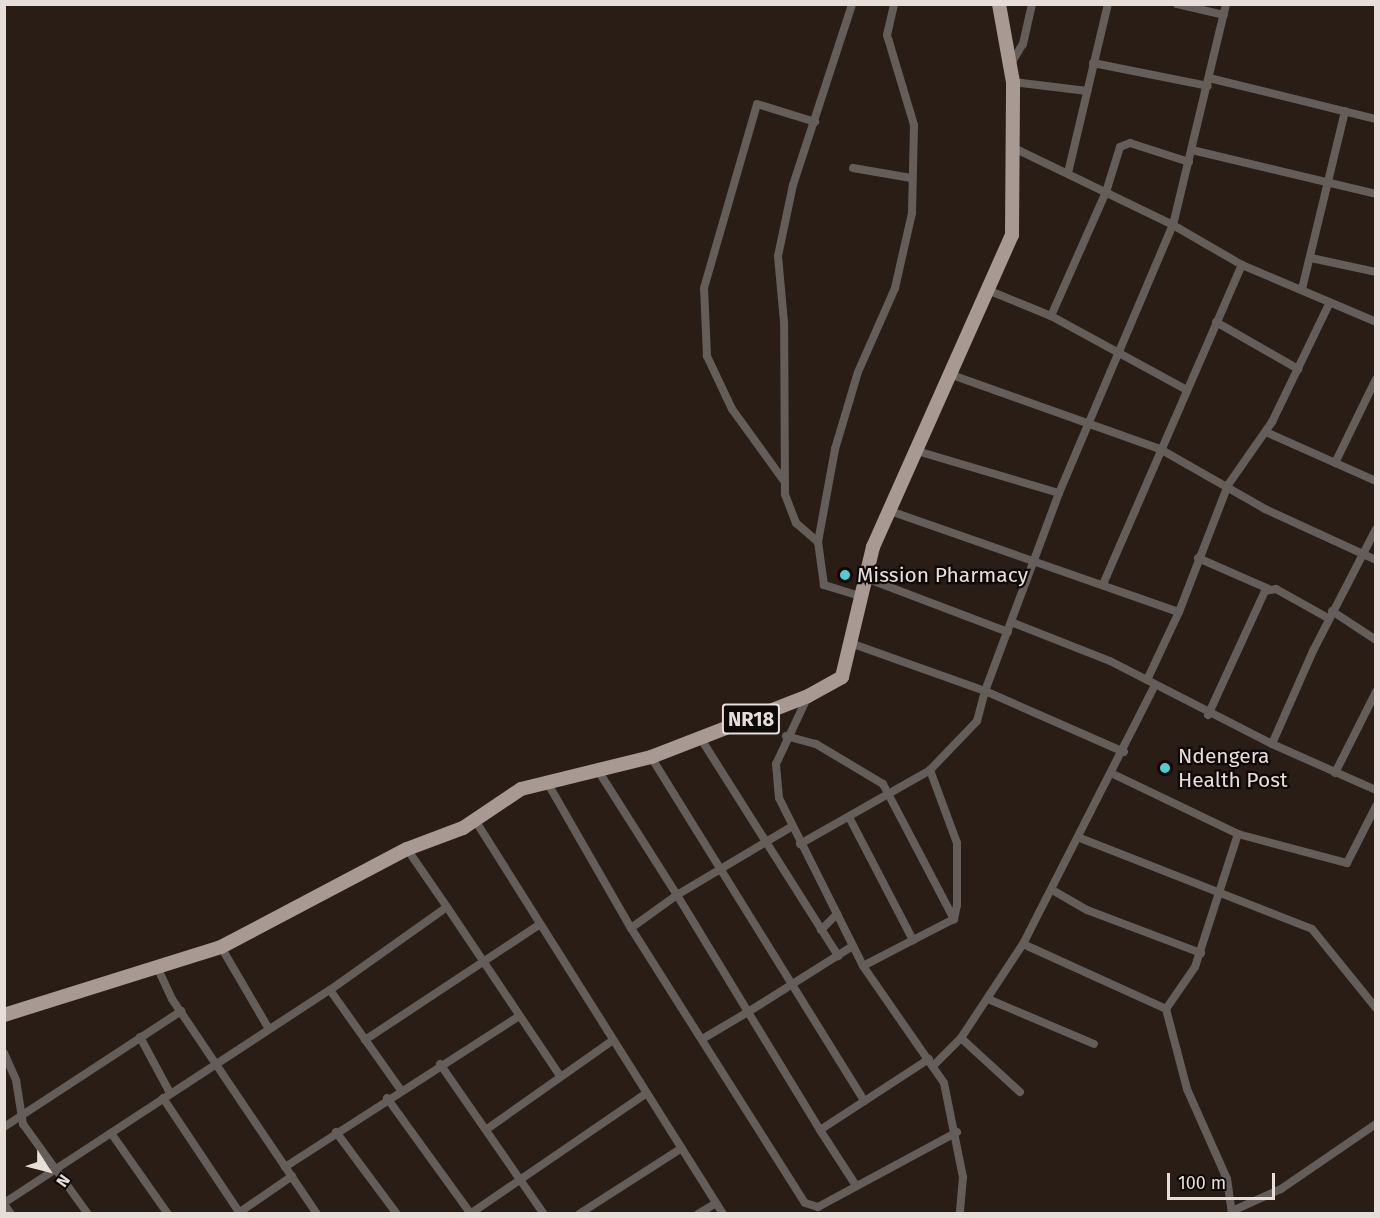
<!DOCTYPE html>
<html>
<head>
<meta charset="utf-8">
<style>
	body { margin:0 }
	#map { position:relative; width:1380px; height:1218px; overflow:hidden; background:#291d16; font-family:"Fira Sans",sans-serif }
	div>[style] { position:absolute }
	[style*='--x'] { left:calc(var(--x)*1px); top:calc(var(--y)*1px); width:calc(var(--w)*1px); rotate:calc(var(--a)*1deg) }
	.street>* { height:8px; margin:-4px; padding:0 4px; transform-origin:4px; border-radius:4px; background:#645d59 }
	.primary>* { height:14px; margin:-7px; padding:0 7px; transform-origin:7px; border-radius:7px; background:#a89a92 }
	.dots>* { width:16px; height:16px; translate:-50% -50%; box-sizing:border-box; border:3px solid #0e0806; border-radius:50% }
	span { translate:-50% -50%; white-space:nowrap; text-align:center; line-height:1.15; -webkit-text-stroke:4.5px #0e0806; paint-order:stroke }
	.shield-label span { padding:2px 4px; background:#0e0806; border:2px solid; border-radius:4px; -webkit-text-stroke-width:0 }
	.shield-label { font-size:20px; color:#e7ded9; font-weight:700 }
	.poi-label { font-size:21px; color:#e7ded9 }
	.left { translate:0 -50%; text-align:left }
	.frame { position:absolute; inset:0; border:6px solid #e7ded9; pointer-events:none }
	.north { position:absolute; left:18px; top:1140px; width:60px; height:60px; -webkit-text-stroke:4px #0e0806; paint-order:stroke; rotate:126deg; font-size:16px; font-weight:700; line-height:24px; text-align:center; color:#e7ded9 }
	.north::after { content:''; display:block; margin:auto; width:21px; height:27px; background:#e7ded9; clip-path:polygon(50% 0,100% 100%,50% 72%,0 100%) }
	.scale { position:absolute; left:1167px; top:1173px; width:108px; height:27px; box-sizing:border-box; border:3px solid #e7ded9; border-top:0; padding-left:8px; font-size:18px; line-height:21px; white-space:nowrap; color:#e7ded9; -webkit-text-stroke:4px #0e0806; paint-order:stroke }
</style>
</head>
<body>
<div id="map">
	<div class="street">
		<i style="--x:1177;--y:4;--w:48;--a:13.2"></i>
		<i style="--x:1012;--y:62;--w:21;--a:-59"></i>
		<i style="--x:1023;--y:44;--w:41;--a:-77.3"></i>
		<i style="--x:1093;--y:63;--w:117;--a:11.3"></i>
		<i style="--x:1209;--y:78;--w:172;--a:13.8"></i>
		<i style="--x:1013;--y:82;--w:75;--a:6.9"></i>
		<i style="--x:1014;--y:148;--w:177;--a:25.8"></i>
		<i style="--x:1173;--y:225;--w:80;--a:30.1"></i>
		<i style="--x:1242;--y:265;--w:146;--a:23"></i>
		<i style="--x:1192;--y:150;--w:189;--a:13.4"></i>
		<i style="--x:853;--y:168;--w:59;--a:9.8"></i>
		<i style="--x:1068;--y:173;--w:174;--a:-76.7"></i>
		<i style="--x:1311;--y:258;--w:66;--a:12.2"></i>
		<i style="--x:1302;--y:289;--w:183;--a:-76.4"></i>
		<i style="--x:990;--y:291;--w:66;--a:22.3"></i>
		<i style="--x:1216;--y:322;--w:95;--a:29.8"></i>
		<i style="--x:952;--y:375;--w:221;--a:19.6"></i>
		<i style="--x:1160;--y:449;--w:121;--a:29.7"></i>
		<i style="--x:1265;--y:509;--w:122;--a:24.7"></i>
		<i style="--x:1185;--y:389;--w:153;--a:-151.4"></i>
		<i style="--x:1051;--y:316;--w:136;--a:-66.1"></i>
		<i style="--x:1106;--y:192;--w:47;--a:-72.7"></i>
		<i style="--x:1120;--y:147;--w:11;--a:-22"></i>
		<i style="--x:1130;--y:143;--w:62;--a:17.9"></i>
		<i style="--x:1266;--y:432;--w:120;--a:24"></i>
		<i style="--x:917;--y:451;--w:148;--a:16.5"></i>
		<i style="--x:1335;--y:463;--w:93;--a:-64"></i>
		<i style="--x:784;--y:481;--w:89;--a:-125.8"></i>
		<i style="--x:732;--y:409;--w:59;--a:-115.3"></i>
		<i style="--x:707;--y:356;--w:68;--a:-92.5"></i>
		<i style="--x:704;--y:288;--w:191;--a:-73.9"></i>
		<i style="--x:757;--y:104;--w:61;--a:17.2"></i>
		<i style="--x:890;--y:511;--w:306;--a:19.3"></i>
		<i style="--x:818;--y:542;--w:29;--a:-139"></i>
		<i style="--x:796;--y:523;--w:31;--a:-111"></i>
		<i style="--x:785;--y:494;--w:172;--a:-90.3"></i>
		<i style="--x:784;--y:322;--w:66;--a:-95.2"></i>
		<i style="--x:778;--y:256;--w:73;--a:-78.1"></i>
		<i style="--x:793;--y:185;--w:190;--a:-71.9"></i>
		<i style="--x:1198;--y:558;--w:77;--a:23.6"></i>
		<i style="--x:863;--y:577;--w:155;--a:20.8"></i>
		<i style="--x:1104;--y:582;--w:346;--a:-66.5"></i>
		<i style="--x:860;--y:596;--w:38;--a:-163"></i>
		<i style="--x:824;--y:585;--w:43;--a:-97.9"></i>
		<i style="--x:818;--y:542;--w:95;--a:-79.6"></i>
		<i style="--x:835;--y:449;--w:80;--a:-73.4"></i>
		<i style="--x:858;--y:372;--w:92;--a:-66.2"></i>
		<i style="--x:895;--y:288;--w:77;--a:-77.2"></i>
		<i style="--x:912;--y:213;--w:88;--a:-88.7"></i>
		<i style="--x:914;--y:125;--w:94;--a:-106.7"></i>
		<i style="--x:887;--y:35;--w:32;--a:-77"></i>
		<i style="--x:1332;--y:611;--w:53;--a:33.4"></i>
		<i style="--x:1011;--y:622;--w:106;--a:21.5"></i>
		<i style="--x:1110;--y:661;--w:182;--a:27.1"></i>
		<i style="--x:1272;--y:744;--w:102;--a:-66.2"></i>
		<i style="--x:1313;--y:651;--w:137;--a:-62.7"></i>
		<i style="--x:1147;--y:680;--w:75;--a:-64.8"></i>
		<i style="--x:1179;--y:612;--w:136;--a:-68.9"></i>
		<i style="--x:1228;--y:485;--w:77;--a:-55.1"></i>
		<i style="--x:1272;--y:422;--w:133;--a:-64.2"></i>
		<i style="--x:808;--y:696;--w:75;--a:115.2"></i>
		<i style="--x:776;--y:764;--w:34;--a:85"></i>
		<i style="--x:779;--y:798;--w:188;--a:63.4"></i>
		<i style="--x:863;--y:966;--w:142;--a:55.3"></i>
		<i style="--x:944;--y:1083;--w:96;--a:78.6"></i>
		<i style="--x:963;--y:1177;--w:37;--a:95"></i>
		<i style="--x:1208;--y:715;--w:136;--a:-65.3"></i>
		<i style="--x:1265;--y:591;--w:11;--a:-10"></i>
		<i style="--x:1276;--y:589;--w:60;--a:29.1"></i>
		<i style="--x:786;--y:736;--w:31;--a:15"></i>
		<i style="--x:816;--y:744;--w:78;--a:30.8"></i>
		<i style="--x:883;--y:784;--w:153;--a:62.3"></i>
		<i style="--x:701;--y:739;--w:257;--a:57.7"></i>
		<i style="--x:1272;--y:744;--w:114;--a:23.9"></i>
		<i style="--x:1124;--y:752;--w:152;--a:-156.3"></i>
		<i style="--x:985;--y:691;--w:211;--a:-69.5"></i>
		<i style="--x:1059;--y:493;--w:291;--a:-67"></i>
		<i style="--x:1173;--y:225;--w:227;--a:-76.5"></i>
		<i style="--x:651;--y:757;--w:405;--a:58.2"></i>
		<i style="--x:599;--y:772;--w:146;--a:57.6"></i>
		<i style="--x:677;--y:895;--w:57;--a:144.3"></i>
		<i style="--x:1335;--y:773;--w:91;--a:-63.2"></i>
		<i style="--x:1113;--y:774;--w:139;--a:25.6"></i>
		<i style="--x:1238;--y:834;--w:113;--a:14.9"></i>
		<i style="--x:1347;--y:863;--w:64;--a:-63"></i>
		<i style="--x:547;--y:782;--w:168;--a:60.1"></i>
		<i style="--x:631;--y:928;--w:325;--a:57.7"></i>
		<i style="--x:805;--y:1203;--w:14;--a:17"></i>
		<i style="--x:818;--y:1207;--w:158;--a:-28.3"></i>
		<i style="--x:849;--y:817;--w:139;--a:62.5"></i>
		<i style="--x:913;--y:940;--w:56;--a:152.5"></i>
		<i style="--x:475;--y:820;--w:466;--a:57.8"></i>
		<i style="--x:791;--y:827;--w:133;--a:149.2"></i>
		<i style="--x:677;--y:895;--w:137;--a:58.7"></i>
		<i style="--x:748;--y:1012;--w:124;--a:-32.2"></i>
		<i style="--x:1080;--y:838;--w:249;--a:21.4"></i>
		<i style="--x:1312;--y:929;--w:102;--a:51"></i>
		<i style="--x:800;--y:844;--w:150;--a:-29.6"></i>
		<i style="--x:930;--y:770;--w:68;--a:-46.2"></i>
		<i style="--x:977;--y:721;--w:31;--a:-75"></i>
		<i style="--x:985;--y:691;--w:140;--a:-160.4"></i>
		<i style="--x:1054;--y:891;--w:38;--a:30"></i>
		<i style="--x:1087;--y:910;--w:122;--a:20.7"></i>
		<i style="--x:447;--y:907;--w:203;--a:56.2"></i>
		<i style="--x:821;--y:930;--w:23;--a:-45"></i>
		<i style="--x:913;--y:940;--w:46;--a:-27.1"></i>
		<i style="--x:954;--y:919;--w:14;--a:-78"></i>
		<i style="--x:957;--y:905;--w:62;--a:-90"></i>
		<i style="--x:957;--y:843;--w:78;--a:-110.3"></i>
		<i style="--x:1023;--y:944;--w:157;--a:24.4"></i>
		<i style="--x:221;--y:947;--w:95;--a:59.7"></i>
		<i style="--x:158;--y:969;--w:33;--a:65"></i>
		<i style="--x:172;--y:999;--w:259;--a:56"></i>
		<i style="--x:330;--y:990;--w:121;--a:54.7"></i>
		<i style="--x:988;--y:999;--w:115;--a:23"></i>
		<i style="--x:140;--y:1037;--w:64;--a:61.8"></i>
		<i style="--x:704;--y:1038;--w:51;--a:-30.6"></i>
		<i style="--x:748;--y:1012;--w:138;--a:58.6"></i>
		<i style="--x:820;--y:1130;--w:130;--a:-33.1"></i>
		<i style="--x:961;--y:1038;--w:80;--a:42.5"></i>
		<i style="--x:365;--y:1040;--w:210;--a:-33.5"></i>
		<i style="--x:4;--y:1053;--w:30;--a:66"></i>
		<i style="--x:16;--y:1080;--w:45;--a:81"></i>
		<i style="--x:23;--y:1124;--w:111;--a:54.2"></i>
		<i style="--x:440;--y:1064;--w:183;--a:55.3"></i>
		<i style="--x:934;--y:1065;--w:38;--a:-45"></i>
		<i style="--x:961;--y:1038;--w:113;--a:-56.6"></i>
		<i style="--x:1023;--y:944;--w:291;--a:-63"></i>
		<i style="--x:163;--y:1098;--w:137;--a:56.3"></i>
		<i style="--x:387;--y:1098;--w:143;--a:54.1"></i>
		<i style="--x:4;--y:1127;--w:212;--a:-33.2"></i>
		<i style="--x:487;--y:1129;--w:154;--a:-35.2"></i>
		<i style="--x:820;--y:1130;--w:64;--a:57.1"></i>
		<i style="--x:336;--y:1132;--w:102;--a:53.4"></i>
		<i style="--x:111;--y:1133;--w:99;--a:54.9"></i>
		<i style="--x:285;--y:1167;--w:278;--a:-32.8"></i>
		<i style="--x:4;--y:1203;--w:389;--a:-33.2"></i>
		<i style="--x:330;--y:990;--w:143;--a:-35.4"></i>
		<i style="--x:447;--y:907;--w:70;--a:-124.6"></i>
		<i style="--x:4;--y:1204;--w:12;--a:55"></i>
		<i style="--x:1232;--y:1211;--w:54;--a:-24.2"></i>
		<i style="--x:1281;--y:1189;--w:115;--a:-34.4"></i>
		<i style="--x:237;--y:1214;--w:67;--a:-34.6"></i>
		<i style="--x:470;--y:1214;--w:214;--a:-34.4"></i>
		<i style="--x:579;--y:1214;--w:122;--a:-32.7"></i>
		<i style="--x:698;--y:1214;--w:21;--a:-31"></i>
		<i style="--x:1232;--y:1214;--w:35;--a:-98"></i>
		<i style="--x:1227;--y:1179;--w:98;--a:-114"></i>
		<i style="--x:1187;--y:1089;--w:83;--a:-104.7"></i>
		<i style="--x:1166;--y:1009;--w:51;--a:-55.4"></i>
		<i style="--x:1195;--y:967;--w:140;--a:-72.1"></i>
	</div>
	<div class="primary">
		<i style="--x:4;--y:1015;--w:227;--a:-17.4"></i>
		<i style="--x:221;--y:947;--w:210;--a:-27.8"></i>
		<i style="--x:407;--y:849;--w:60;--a:-20.6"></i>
		<i style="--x:463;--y:828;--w:70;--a:-33.9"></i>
		<i style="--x:521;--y:789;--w:134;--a:-13.8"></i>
		<i style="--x:651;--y:757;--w:168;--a:-21.2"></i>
		<i style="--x:808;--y:696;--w:39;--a:-29"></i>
		<i style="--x:842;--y:677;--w:134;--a:-76.6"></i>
		<i style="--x:873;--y:547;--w:342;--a:-66"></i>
		<i style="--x:1012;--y:235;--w:153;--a:-89.6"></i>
		<i style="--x:1013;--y:82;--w:79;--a:-100.2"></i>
	</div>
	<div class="dots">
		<i style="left:845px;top:575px;background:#51ccd3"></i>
		<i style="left:1165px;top:768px;background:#51ccd3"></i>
	</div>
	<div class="shield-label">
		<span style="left:751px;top:719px">NR18</span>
	</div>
	<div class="poi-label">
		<span class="left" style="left:857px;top:575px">Mission Pharmacy</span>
		<span class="left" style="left:1178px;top:768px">Ndengera<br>Health Post</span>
	</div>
	<div class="frame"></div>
	<div class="north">N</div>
	<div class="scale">100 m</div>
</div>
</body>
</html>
